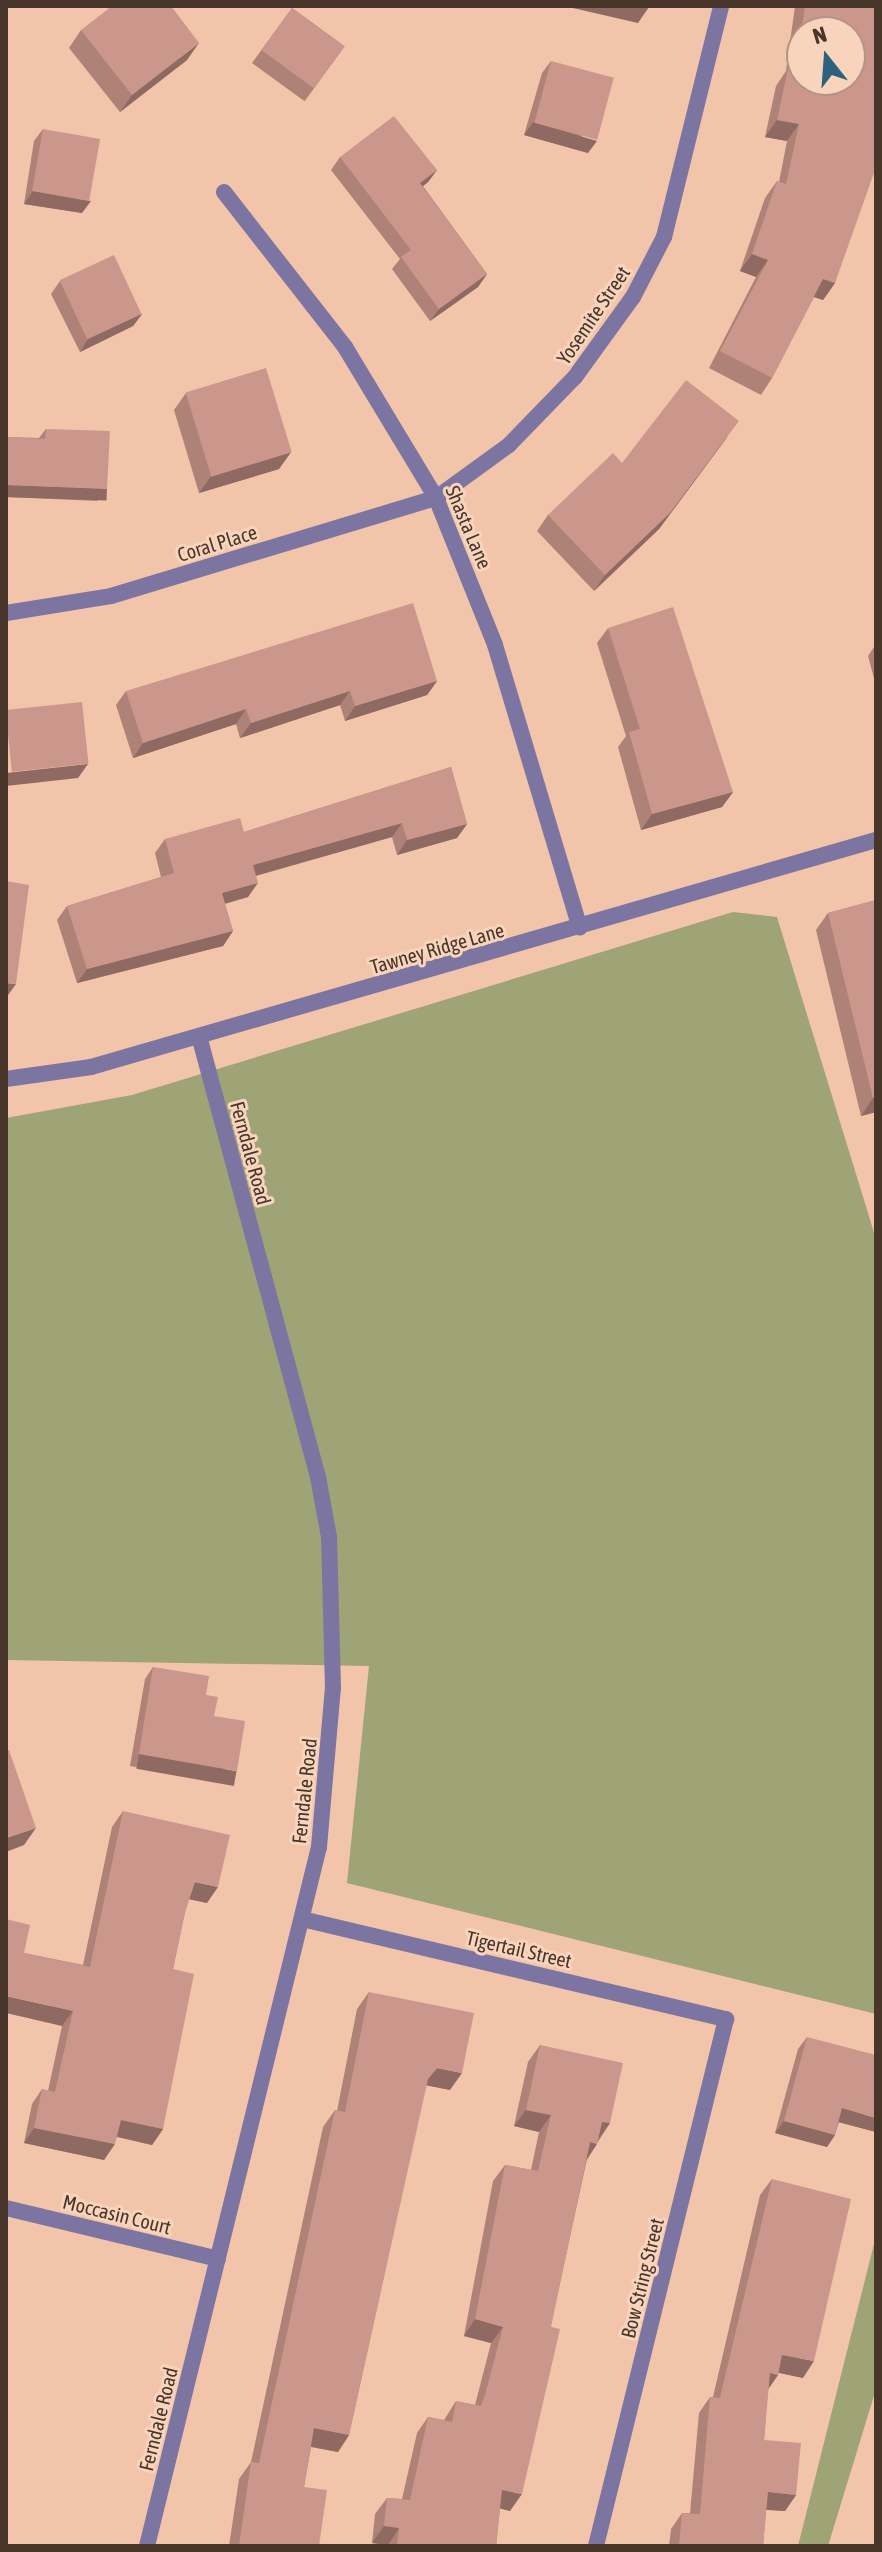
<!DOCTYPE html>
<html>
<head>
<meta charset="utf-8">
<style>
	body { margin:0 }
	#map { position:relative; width:882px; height:2552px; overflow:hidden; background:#f2c4a9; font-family:"Asap Condensed",sans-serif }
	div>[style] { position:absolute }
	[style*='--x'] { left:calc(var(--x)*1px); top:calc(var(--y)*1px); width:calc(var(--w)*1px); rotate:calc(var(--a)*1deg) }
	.green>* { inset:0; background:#9fa476 }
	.street>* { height:16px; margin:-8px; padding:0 8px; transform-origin:8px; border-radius:8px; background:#7c74a1 }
	.wall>* { inset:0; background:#af8278; transform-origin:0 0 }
	.shaded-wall>* { inset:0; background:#8e6a62; transform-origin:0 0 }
	.building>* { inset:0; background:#cb978c; transform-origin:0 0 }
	span { translate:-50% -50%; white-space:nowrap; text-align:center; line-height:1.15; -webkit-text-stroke:6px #f9d4bd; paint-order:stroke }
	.street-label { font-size:20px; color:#48362b }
	.frame { position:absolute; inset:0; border:8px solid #48362b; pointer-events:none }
	.north { position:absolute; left:786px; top:16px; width:80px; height:80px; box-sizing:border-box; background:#f9d4bd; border:2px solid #b29583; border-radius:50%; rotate:343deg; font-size:22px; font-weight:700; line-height:32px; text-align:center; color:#48362b }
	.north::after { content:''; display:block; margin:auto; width:28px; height:36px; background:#2c627d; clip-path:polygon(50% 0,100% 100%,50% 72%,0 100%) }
</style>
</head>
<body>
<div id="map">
	<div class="green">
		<i style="clip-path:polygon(733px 912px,777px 917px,876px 1239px,876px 2014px,347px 1883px,369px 1666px,6px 1660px,6px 1118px,132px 1095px)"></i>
		<i style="clip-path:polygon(876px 2236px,876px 2389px,828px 2546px,798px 2546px)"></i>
	</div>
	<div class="street">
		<i style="--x:224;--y:192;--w:197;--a:52"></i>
		<i style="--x:345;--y:347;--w:176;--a:58.9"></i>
		<i style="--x:436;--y:498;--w:158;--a:68.1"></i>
		<i style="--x:495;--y:645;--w:295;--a:73.3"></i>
		<i style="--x:6;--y:613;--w:106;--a:-9.2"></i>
		<i style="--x:111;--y:596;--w:339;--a:-16.8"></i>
		<i style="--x:436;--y:498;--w:90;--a:-36"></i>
		<i style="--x:509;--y:445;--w:95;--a:-45.9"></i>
		<i style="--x:575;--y:377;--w:99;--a:-54.1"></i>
		<i style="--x:633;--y:297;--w:68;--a:-62.7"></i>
		<i style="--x:664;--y:237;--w:238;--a:-76.1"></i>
		<i style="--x:6;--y:1079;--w:86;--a:-8"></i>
		<i style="--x:91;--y:1067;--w:817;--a:-16.13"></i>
		<i style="--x:302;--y:1919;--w:436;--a:13.3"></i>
		<i style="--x:726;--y:2019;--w:543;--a:103.86"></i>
		<i style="--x:6;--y:2208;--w:218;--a:13.5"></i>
		<i style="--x:147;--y:2546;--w:720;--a:-76.18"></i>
		<i style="--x:319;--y:1847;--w:160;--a:-85"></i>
		<i style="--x:333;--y:1688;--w:151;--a:-91.5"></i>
		<i style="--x:329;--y:1537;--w:61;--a:-100.4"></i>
		<i style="--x:318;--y:1477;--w:456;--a:-105.1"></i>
	</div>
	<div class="wall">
		<i style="clip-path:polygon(795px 6px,876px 6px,835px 283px,823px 300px,814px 297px,772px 378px,761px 395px,709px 368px,756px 277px,740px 271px,765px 198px,777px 181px,779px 182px,787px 141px,765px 137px,776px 86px,786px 71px)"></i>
		<i style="left:292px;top:8px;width:65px;height:68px;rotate:36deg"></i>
		<i style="clip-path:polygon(81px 30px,187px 60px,120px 112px,69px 48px)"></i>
		<i style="clip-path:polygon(551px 61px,588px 153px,524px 135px,542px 73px)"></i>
		<i style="clip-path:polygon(43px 129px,82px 213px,24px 204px,34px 141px)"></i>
		<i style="clip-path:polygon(340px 157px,437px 170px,428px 182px,423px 186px,487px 274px,478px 287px,430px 321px,392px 269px,400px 259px,331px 170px)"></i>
		<i style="clip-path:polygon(60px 281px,142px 314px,133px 326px,80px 352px,51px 294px)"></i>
		<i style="clip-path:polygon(186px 393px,291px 452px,279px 469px,199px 493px,174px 410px)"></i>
		<i style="clip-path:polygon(46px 429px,98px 501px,6px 497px,6px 437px,39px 438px)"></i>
		<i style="clip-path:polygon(728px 436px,659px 529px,594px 591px,537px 531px,548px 515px,622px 463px)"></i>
		<i style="clip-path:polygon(608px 628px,733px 792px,722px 807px,641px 830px,618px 747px,626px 736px,597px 643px)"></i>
		<i style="clip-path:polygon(876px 644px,876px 686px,868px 656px)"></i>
		<i style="clip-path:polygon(437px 681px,427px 695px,345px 721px,340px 705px,240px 738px,236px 724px,133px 758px,116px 705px,126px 691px)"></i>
		<i style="clip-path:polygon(451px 767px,467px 824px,457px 838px,397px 855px,392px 837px,256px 876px,248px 897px,225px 904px,233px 931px,223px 946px,77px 983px,57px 920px,67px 906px,161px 877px,155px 853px,165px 839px,244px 832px)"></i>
		<i style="clip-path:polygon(876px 900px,876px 1112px,861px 1116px,816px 930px,828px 913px)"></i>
		<i style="clip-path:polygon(153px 1667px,206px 1695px,228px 1783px,130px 1766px,145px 1679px)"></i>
		<i style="clip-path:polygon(123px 1811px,207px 1903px,189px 1899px,185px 1912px,173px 1969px,163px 2129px,152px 2145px,117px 2137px,104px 2160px,24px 2143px,32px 2104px,42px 2089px,48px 2091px,62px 2026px,24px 1953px,83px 1965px,112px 1827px)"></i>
		<i style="clip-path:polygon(369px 1992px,450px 2090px,426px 2085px,349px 2435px,338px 2452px,311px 2447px,304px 2487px,319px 2546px,229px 2546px,239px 2479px,251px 2462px,323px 2127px,335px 2110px,337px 2111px,357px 2009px)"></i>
		<i style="clip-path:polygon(807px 2037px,876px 2132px,839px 2122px,835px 2135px,827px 2147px,775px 2133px,798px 2049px)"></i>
		<i style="clip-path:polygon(540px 2045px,610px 2123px,587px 2159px,510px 2511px,500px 2508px,496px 2546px,388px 2546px,388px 2545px,372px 2543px,375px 2514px,387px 2498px,402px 2499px,417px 2433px,428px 2417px,444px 2420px,456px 2401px,475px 2405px,491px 2343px,464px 2336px,493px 2181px,505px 2165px,531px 2170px,539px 2132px,514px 2126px,528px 2062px)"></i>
		<i style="clip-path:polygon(772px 2179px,803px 2378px,779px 2373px,768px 2389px,764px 2440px,796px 2495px,785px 2511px,766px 2510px,763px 2546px,669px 2546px,671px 2529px,682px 2513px,690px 2513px,699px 2413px,710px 2397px,713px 2397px,760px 2195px)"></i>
	</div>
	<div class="shaded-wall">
		<i style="clip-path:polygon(564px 6px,644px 6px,649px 7px,638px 23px)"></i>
		<i style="clip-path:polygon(199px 43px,187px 60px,120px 112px,132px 95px)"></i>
		<i style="clip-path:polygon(777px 120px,799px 124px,787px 141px,765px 137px)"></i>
		<i style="clip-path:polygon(533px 122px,597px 141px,588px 153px,524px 135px)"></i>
		<i style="clip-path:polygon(437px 170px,428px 182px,412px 195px,420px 183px)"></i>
		<i style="clip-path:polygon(33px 191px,91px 201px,82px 213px,24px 204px)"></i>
		<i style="clip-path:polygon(752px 254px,768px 260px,756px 277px,740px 271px)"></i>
		<i style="clip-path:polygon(487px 274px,478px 287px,430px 321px,439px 309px)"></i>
		<i style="clip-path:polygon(823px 279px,835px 283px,823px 300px,811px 296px)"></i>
		<i style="clip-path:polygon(142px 314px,133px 326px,80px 352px,88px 339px)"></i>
		<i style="clip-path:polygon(728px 436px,659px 529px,594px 591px,605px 575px)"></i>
		<i style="clip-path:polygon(291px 452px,279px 469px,199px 493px,211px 476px)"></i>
		<i style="left:6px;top:485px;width:101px;height:12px;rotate:2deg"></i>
		<i style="clip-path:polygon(437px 681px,427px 695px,345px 721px,355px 706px)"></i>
		<i style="clip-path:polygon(350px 691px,340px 705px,240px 738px,251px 723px)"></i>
		<i style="clip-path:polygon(246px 709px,236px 724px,133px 758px,143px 743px)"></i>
		<i style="clip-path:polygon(88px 764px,78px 778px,6px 786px,6px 773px)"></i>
		<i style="clip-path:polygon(733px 792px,722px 807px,641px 830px,652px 814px)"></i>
		<i style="clip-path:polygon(402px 823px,392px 837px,243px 879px,253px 865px)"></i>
		<i style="clip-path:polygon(467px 824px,457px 838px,397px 855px,407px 840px)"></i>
		<i style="clip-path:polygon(258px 883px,248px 897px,212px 907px,222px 893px)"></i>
		<i style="clip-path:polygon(233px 931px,223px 946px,77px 983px,87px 969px)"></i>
		<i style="clip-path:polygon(6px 983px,16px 984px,6px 998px)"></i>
		<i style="clip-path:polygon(873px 1098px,876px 1098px,876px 1112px,861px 1116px)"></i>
		<i style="left:139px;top:1754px;width:99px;height:15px;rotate:10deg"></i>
		<i style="clip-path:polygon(36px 1828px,24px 1845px,6px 1852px,6px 1838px)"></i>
		<i style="clip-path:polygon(195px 1882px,218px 1887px,207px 1903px,184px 1898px)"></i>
		<i style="clip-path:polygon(6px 1996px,73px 2011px,62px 2026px,6px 2013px)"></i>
		<i style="clip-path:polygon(437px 2068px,462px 2073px,450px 2090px,425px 2085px,428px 2079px)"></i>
		<i style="clip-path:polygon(842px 2108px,876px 2118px,876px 2132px,834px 2121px)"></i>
		<i style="clip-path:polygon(526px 2110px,551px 2115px,539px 2132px,514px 2126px)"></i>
		<i style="clip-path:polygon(121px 2120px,163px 2129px,152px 2145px,110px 2135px)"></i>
		<i style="clip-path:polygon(784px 2121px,835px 2135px,827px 2147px,775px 2133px)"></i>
		<i style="clip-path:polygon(602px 2122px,610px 2123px,598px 2140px)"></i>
		<i style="clip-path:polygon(34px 2128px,115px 2144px,104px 2160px,24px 2143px)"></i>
		<i style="clip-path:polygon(590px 2142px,597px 2144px,586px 2161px)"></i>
		<i style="clip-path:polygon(475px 2319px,503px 2327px,491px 2343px,464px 2336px)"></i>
		<i style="clip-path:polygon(782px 2355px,814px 2361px,803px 2378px,771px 2371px)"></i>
		<i style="clip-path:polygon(770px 2373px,778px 2375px,767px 2391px)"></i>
		<i style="clip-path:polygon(314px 2428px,349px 2435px,338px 2452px,302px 2445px)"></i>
		<i style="clip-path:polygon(502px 2490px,522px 2494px,510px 2511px,490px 2506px)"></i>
		<i style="clip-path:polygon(768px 2492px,796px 2495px,785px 2511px,757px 2509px)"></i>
		<i style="clip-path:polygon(384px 2526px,399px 2528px,388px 2545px,372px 2543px)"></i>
	</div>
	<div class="building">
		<i style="clip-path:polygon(112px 6px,171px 6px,199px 43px,132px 95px,81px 30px)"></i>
		<i style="clip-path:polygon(evenodd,805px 6px,876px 6px,876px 162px,875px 170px,835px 283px,823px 279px,772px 378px,720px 351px,768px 260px,752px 254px,777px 181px,786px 184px,799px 124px,777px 120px,788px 69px,796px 71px,805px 6px,802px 32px,850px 32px,850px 80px,802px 80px,802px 32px)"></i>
		<i style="left:292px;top:8px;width:65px;height:52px;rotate:36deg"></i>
		<i style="left:551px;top:61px;width:65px;height:64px;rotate:15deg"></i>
		<i style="clip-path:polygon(394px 116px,437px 170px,420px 183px,487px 274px,439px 309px,401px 257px,411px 250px,340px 157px)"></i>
		<i style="left:43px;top:129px;width:58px;height:63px;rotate:10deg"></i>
		<i style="left:114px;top:255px;width:65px;height:60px;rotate:65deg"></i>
		<i style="left:266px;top:368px;width:88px;height:84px;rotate:73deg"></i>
		<i style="clip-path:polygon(686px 380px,739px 421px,670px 513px,605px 575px,548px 515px,613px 453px,622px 463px)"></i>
		<i style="clip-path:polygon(46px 429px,110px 431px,107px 489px,6px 485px,6px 437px,45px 439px)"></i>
		<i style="clip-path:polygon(413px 603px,437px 681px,355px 706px,350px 691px,251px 723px,246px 709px,143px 743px,126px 691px)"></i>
		<i style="clip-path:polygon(673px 607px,733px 792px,652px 814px,629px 732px,640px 729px,608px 628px)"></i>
		<i style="left:82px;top:702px;width:62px;height:77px;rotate:84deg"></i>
		<i style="clip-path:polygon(451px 767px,467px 824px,407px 840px,402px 823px,253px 865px,258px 883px,222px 893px,233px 931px,87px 969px,67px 906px,174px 873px,165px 839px,240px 818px,244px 832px)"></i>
		<i style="clip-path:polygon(6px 881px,29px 885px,16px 984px,6px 983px)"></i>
		<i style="clip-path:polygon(876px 900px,876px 1098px,873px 1098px,828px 913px)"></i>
		<i style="clip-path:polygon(153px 1667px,209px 1676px,206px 1695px,218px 1697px,214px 1716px,245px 1721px,237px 1771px,139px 1754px)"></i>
		<i style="clip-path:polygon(9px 1750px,36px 1828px,6px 1838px,6px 1751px)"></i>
		<i style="clip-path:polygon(123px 1811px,230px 1835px,218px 1887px,195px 1882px,185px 1912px,173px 1969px,194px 1974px,163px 2129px,121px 2120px,115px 2144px,34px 2128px,42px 2089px,55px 2092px,73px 2011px,6px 1996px,6px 1919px,30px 1925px,24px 1953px,90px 1967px)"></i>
		<i style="clip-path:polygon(369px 1992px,474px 2013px,462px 2073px,437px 2068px,428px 2079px,349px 2435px,314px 2428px,304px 2487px,327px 2490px,319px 2546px,239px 2546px,251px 2462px,259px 2463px,335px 2110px,345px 2112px)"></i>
		<i style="clip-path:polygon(807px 2037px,876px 2055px,876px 2118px,842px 2108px,835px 2135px,784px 2121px)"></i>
		<i style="clip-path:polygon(540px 2045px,623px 2063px,610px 2123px,602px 2122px,597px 2144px,590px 2142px,551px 2327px,560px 2329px,522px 2494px,502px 2490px,496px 2546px,397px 2546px,399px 2528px,384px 2526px,387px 2498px,410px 2500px,428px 2417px,452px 2422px,456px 2401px,481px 2406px,485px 2395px,503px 2327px,475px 2319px,505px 2165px,538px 2171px,551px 2115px,526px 2110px)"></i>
		<i style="clip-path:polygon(772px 2179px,851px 2199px,814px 2361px,782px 2355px,778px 2375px,770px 2373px,764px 2440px,801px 2443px,796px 2495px,768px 2492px,763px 2546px,679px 2546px,682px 2513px,700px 2514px,710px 2397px,720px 2398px)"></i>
	</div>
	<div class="street-label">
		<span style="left:593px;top:315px;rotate:-56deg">Yosemite Street</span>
		<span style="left:469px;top:527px;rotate:67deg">Shasta Lane</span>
		<span style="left:217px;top:543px;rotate:-17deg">Coral Place</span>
		<span style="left:437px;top:948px;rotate:-16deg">Tawney Ridge Lane</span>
		<span style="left:251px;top:1153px;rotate:75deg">Ferndale Road</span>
		<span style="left:304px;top:1791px;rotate:-84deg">Ferndale Road</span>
		<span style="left:519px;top:1949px;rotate:13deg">Tigertail Street</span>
		<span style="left:117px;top:2214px;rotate:14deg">Moccasin Court</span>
		<span style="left:642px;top:2278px;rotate:-76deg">Bow String Street</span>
		<span style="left:158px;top:2419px;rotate:-76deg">Ferndale Road</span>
	</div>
	<div class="frame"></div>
	<div class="north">N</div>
</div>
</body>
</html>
